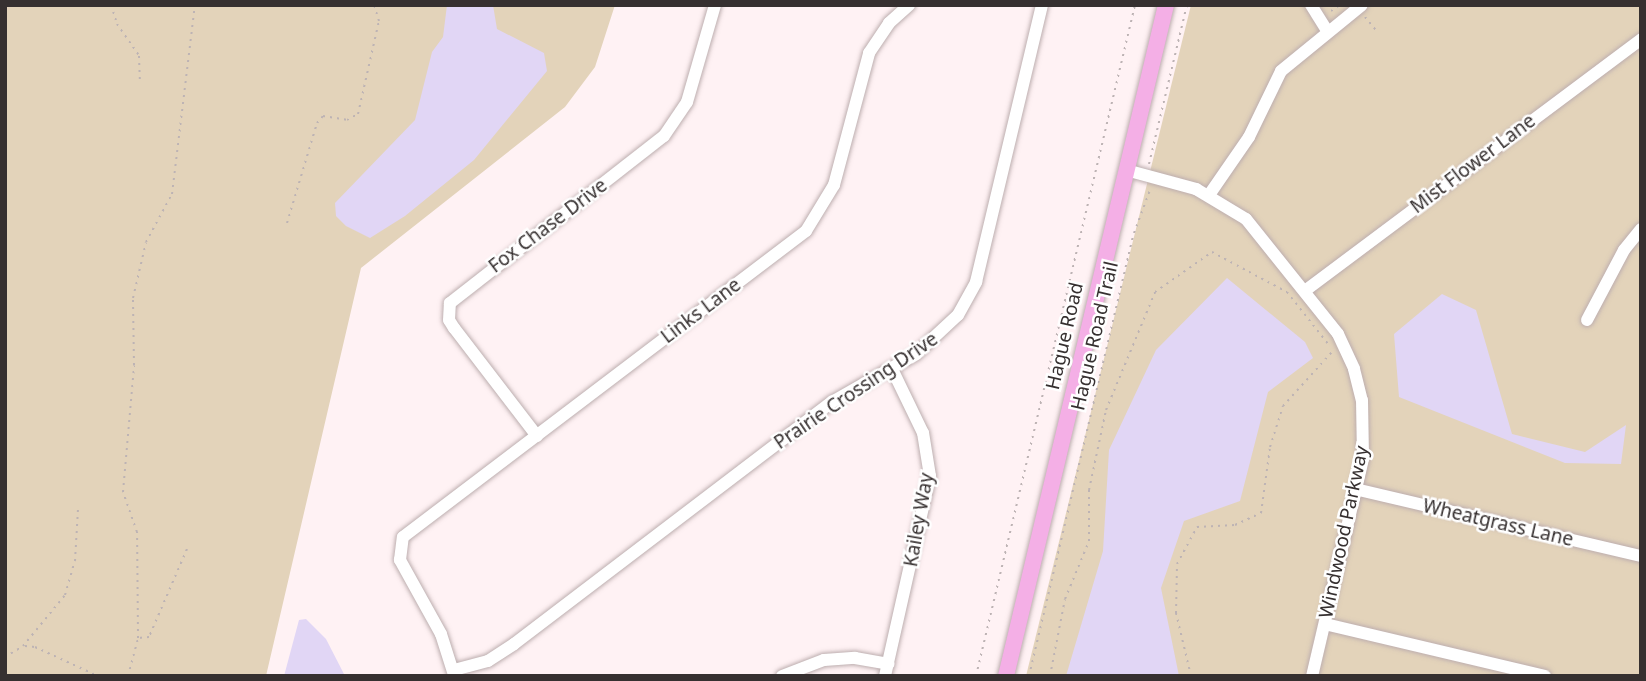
<!DOCTYPE html>
<html>
<head>
<meta charset="utf-8">
<style>
	body { margin:0 }
	#map { position:relative; width:1646px; height:681px; overflow:hidden; background:#fff2f4; font-family:"Noto Sans",sans-serif }
	div>[style] { position:absolute }
	[style*='--x'] { left:calc(var(--x)*1px); top:calc(var(--y)*1px); width:calc(var(--w)*1px); rotate:calc(var(--a)*1deg) }
	.green>* { inset:0; background:#e3d3ba }
	.water>* { inset:0; background:#e1d6f5 }
	.path>* { height:2px; margin-top:-1px; transform-origin:0; background:repeating-linear-gradient(90deg,#bdb3b4 0 2px,transparent 0 7px) }
	.roads { filter:drop-shadow(0 0 2px #bdaeaf) drop-shadow(0 0 2px #bdaeaf) }
	.minor>* { height:12px; margin:-6px; padding:0 6px; transform-origin:6px; border-radius:6px; background:#fff }
	.major>* { height:16px; margin:-8px; padding:0 8px; transform-origin:8px; border-radius:8px; background:#f4afe6 }
	span { translate:-50% -50%; white-space:nowrap; text-align:center; line-height:1.15; -webkit-text-stroke:5px #fff; paint-order:stroke }
	.street-label { font-size:19px; color:#363030 }
	.frame { position:absolute; inset:0; border:7px solid #363030; pointer-events:none }
</style>
</head>
<body>
<div id="map">
	<div class="green">
		<i style="clip-path:polygon(5px 5px,615px 5px,595px 67px,565px 107px,361px 268px,266px 676px,5px 676px)"></i>
		<i style="clip-path:polygon(1191px 5px,1641px 5px,1641px 676px,1026px 676px)"></i>
	</div>
	<div class="water">
		<i style="clip-path:polygon(447px 5px,493px 5px,497px 29px,544px 53px,547px 71px,474px 160px,405px 216px,370px 238px,346px 226px,336px 216px,335px 203px,415px 120px,432px 52px,443px 37px)"></i>
		<i style="clip-path:polygon(1227px 278px,1305px 342px,1313px 358px,1268px 392px,1240px 501px,1184px 521px,1161px 588px,1179px 676px,1066px 676px,1103px 551px,1109px 450px,1156px 350px)"></i>
		<i style="clip-path:polygon(1442px 294px,1476px 310px,1512px 434px,1585px 452px,1626px 425px,1621px 464px,1565px 463px,1399px 397px,1394px 334px)"></i>
		<i style="clip-path:polygon(306px 619px,326px 639px,345px 676px,284px 676px,299px 620px)"></i>
	</div>
	<div class="path">
		<i style="--x:111;--y:5;--w:20;--a:72"></i>
		<i style="--x:117;--y:24;--w:39;--a:55"></i>
		<i style="--x:139;--y:56;--w:28;--a:88"></i>
		<i style="--x:1331;--y:11;--w:11;--a:-34"></i>
		<i style="--x:1365;--y:17;--w:17;--a:50"></i>
		<i style="--x:1149;--y:164;--w:163;--a:-76.6"></i>
		<i style="--x:287;--y:223;--w:104;--a:-73.3"></i>
		<i style="--x:317;--y:123;--w:9;--a:-49"></i>
		<i style="--x:323;--y:116;--w:24;--a:9"></i>
		<i style="--x:347;--y:120;--w:13;--a:-29"></i>
		<i style="--x:358;--y:114;--w:95;--a:-77.3"></i>
		<i style="--x:379;--y:21;--w:17;--a:-107"></i>
		<i style="--x:187;--y:549;--w:96;--a:113.4"></i>
		<i style="--x:149;--y:637;--w:11;--a:175"></i>
		<i style="--x:138;--y:638;--w:106;--a:-90.5"></i>
		<i style="--x:137;--y:532;--w:42;--a:-109.3"></i>
		<i style="--x:123;--y:492;--w:127;--a:-85"></i>
		<i style="--x:134;--y:365;--w:67;--a:-90.9"></i>
		<i style="--x:133;--y:298;--w:57;--a:-76.9"></i>
		<i style="--x:146;--y:242;--w:55;--a:-61.6"></i>
		<i style="--x:172;--y:194;--w:190;--a:-83.1"></i>
		<i style="--x:25;--y:646;--w:10;--a:6"></i>
		<i style="--x:35;--y:647;--w:69;--a:24.7"></i>
		<i style="--x:5;--y:657;--w:21;--a:-31"></i>
		<i style="--x:23;--y:646;--w:66;--a:-50.5"></i>
		<i style="--x:65;--y:595;--w:35;--a:-74"></i>
		<i style="--x:75;--y:561;--w:52;--a:-86.7"></i>
		<i style="--x:128;--y:676;--w:38;--a:-75"></i>
		<i style="--x:976;--y:676;--w:690;--a:-76.67"></i>
		<i style="--x:1029;--y:676;--w:455;--a:-76.7"></i>
		<i style="--x:1134;--y:233;--w:46;--a:-69.6"></i>
		<i style="--x:1050;--y:676;--w:78;--a:-79"></i>
		<i style="--x:1065;--y:599;--w:63;--a:-67.5"></i>
		<i style="--x:1089;--y:541;--w:51;--a:-90"></i>
		<i style="--x:1089;--y:490;--w:82;--a:-78"></i>
		<i style="--x:1106;--y:410;--w:128;--a:-67.4"></i>
		<i style="--x:1155;--y:292;--w:70;--a:-35.1"></i>
		<i style="--x:1212;--y:252;--w:85;--a:28.1"></i>
		<i style="--x:1287;--y:292;--w:68;--a:51.6"></i>
		<i style="--x:1191;--y:676;--w:65;--a:-103.4"></i>
		<i style="--x:1176;--y:613;--w:49;--a:-88.8"></i>
		<i style="--x:1177;--y:564;--w:42;--a:-61.6"></i>
		<i style="--x:1197;--y:527;--w:38;--a:-3"></i>
		<i style="--x:1235;--y:525;--w:29;--a:-25"></i>
		<i style="--x:1261;--y:513;--w:67;--a:-82.2"></i>
		<i style="--x:1270;--y:447;--w:43;--a:-72.4"></i>
		<i style="--x:1283;--y:406;--w:73;--a:-47.8"></i>
	</div>
	<div class="roads">
		<div class="minor">
			<i style="--x:1311;--y:5;--w:31;--a:58"></i>
			<i style="--x:1126;--y:170;--w:73;--a:15.2"></i>
			<i style="--x:1196;--y:189;--w:58;--a:31"></i>
			<i style="--x:1246;--y:219;--w:147;--a:51.3"></i>
			<i style="--x:1338;--y:334;--w:38;--a:65"></i>
			<i style="--x:1354;--y:369;--w:32;--a:76"></i>
			<i style="--x:1362;--y:400;--w:59;--a:89"></i>
			<i style="--x:1363;--y:459;--w:223;--a:103.2"></i>
			<i style="--x:1209;--y:195;--w:70;--a:-55.4"></i>
			<i style="--x:1249;--y:137;--w:73;--a:-64.1"></i>
			<i style="--x:1281;--y:71;--w:104;--a:-39.2"></i>
			<i style="--x:1306;--y:290;--w:419;--a:-36.8"></i>
			<i style="--x:1587;--y:320;--w:79;--a:-62.1"></i>
			<i style="--x:1624;--y:250;--w:27;--a:-51"></i>
			<i style="--x:537;--y:436;--w:136;--a:-127.5"></i>
			<i style="--x:454;--y:328;--w:9;--a:-122"></i>
			<i style="--x:449;--y:320;--w:17;--a:-87"></i>
			<i style="--x:450;--y:303;--w:271;--a:-38"></i>
			<i style="--x:664;--y:136;--w:41;--a:-55.9"></i>
			<i style="--x:687;--y:102;--w:101;--a:-73.9"></i>
			<i style="--x:1355;--y:489;--w:294;--a:13.2"></i>
			<i style="--x:1325;--y:624;--w:226;--a:13.3"></i>
			<i style="--x:454;--y:670;--w:35;--a:-15"></i>
			<i style="--x:488;--y:661;--w:31;--a:-33"></i>
			<i style="--x:514;--y:644;--w:400;--a:-37.3"></i>
			<i style="--x:832;--y:402;--w:97;--a:-29.7"></i>
			<i style="--x:916;--y:354;--w:57;--a:-42.9"></i>
			<i style="--x:958;--y:315;--w:38;--a:-61"></i>
			<i style="--x:976;--y:282;--w:285;--a:-76.6"></i>
			<i style="--x:454;--y:675;--w:43;--a:-107.6"></i>
			<i style="--x:441;--y:634;--w:85;--a:-119"></i>
			<i style="--x:400;--y:560;--w:23;--a:-83"></i>
			<i style="--x:403;--y:537;--w:506;--a:-37.21"></i>
			<i style="--x:806;--y:231;--w:54;--a:-58.7"></i>
			<i style="--x:834;--y:185;--w:137;--a:-75.1"></i>
			<i style="--x:869;--y:53;--w:36;--a:-56"></i>
			<i style="--x:889;--y:23;--w:27;--a:-42"></i>
			<i style="--x:782;--y:676;--w:45;--a:-20.9"></i>
			<i style="--x:824;--y:660;--w:31;--a:-4"></i>
			<i style="--x:855;--y:658;--w:34;--a:10"></i>
			<i style="--x:885;--y:676;--w:205;--a:-77.3"></i>
			<i style="--x:930;--y:476;--w:44;--a:-99.2"></i>
			<i style="--x:923;--y:433;--w:71;--a:-115.8"></i>
		</div>
		<div class="major">
			<i style="--x:1006;--y:676;--w:690;--a:-76.59"></i>
		</div>
	</div>
	<div class="street-label">
		<span style="left:1473px;top:164px;rotate:-37deg">Mist Flower Lane</span>
		<span style="left:548px;top:226px;rotate:-37deg">Fox Chase Drive</span>
		<span style="left:701px;top:311px;rotate:-37deg">Links Lane</span>
		<span style="left:1065px;top:336px;rotate:-77deg">Hague Road</span>
		<span style="left:1095px;top:336px;rotate:-77deg">Hague Road Trail</span>
		<span style="left:856px;top:391px;rotate:-34deg">Prairie Crossing Drive</span>
		<span style="left:919px;top:520px;rotate:-80deg">Kailey Way</span>
		<span style="left:1498px;top:523px;rotate:13deg">Wheatgrass Lane</span>
		<span style="left:1344px;top:532px;rotate:-78deg">Windwood Parkway</span>
	</div>
	<div class="frame"></div>
</div>
</body>
</html>
